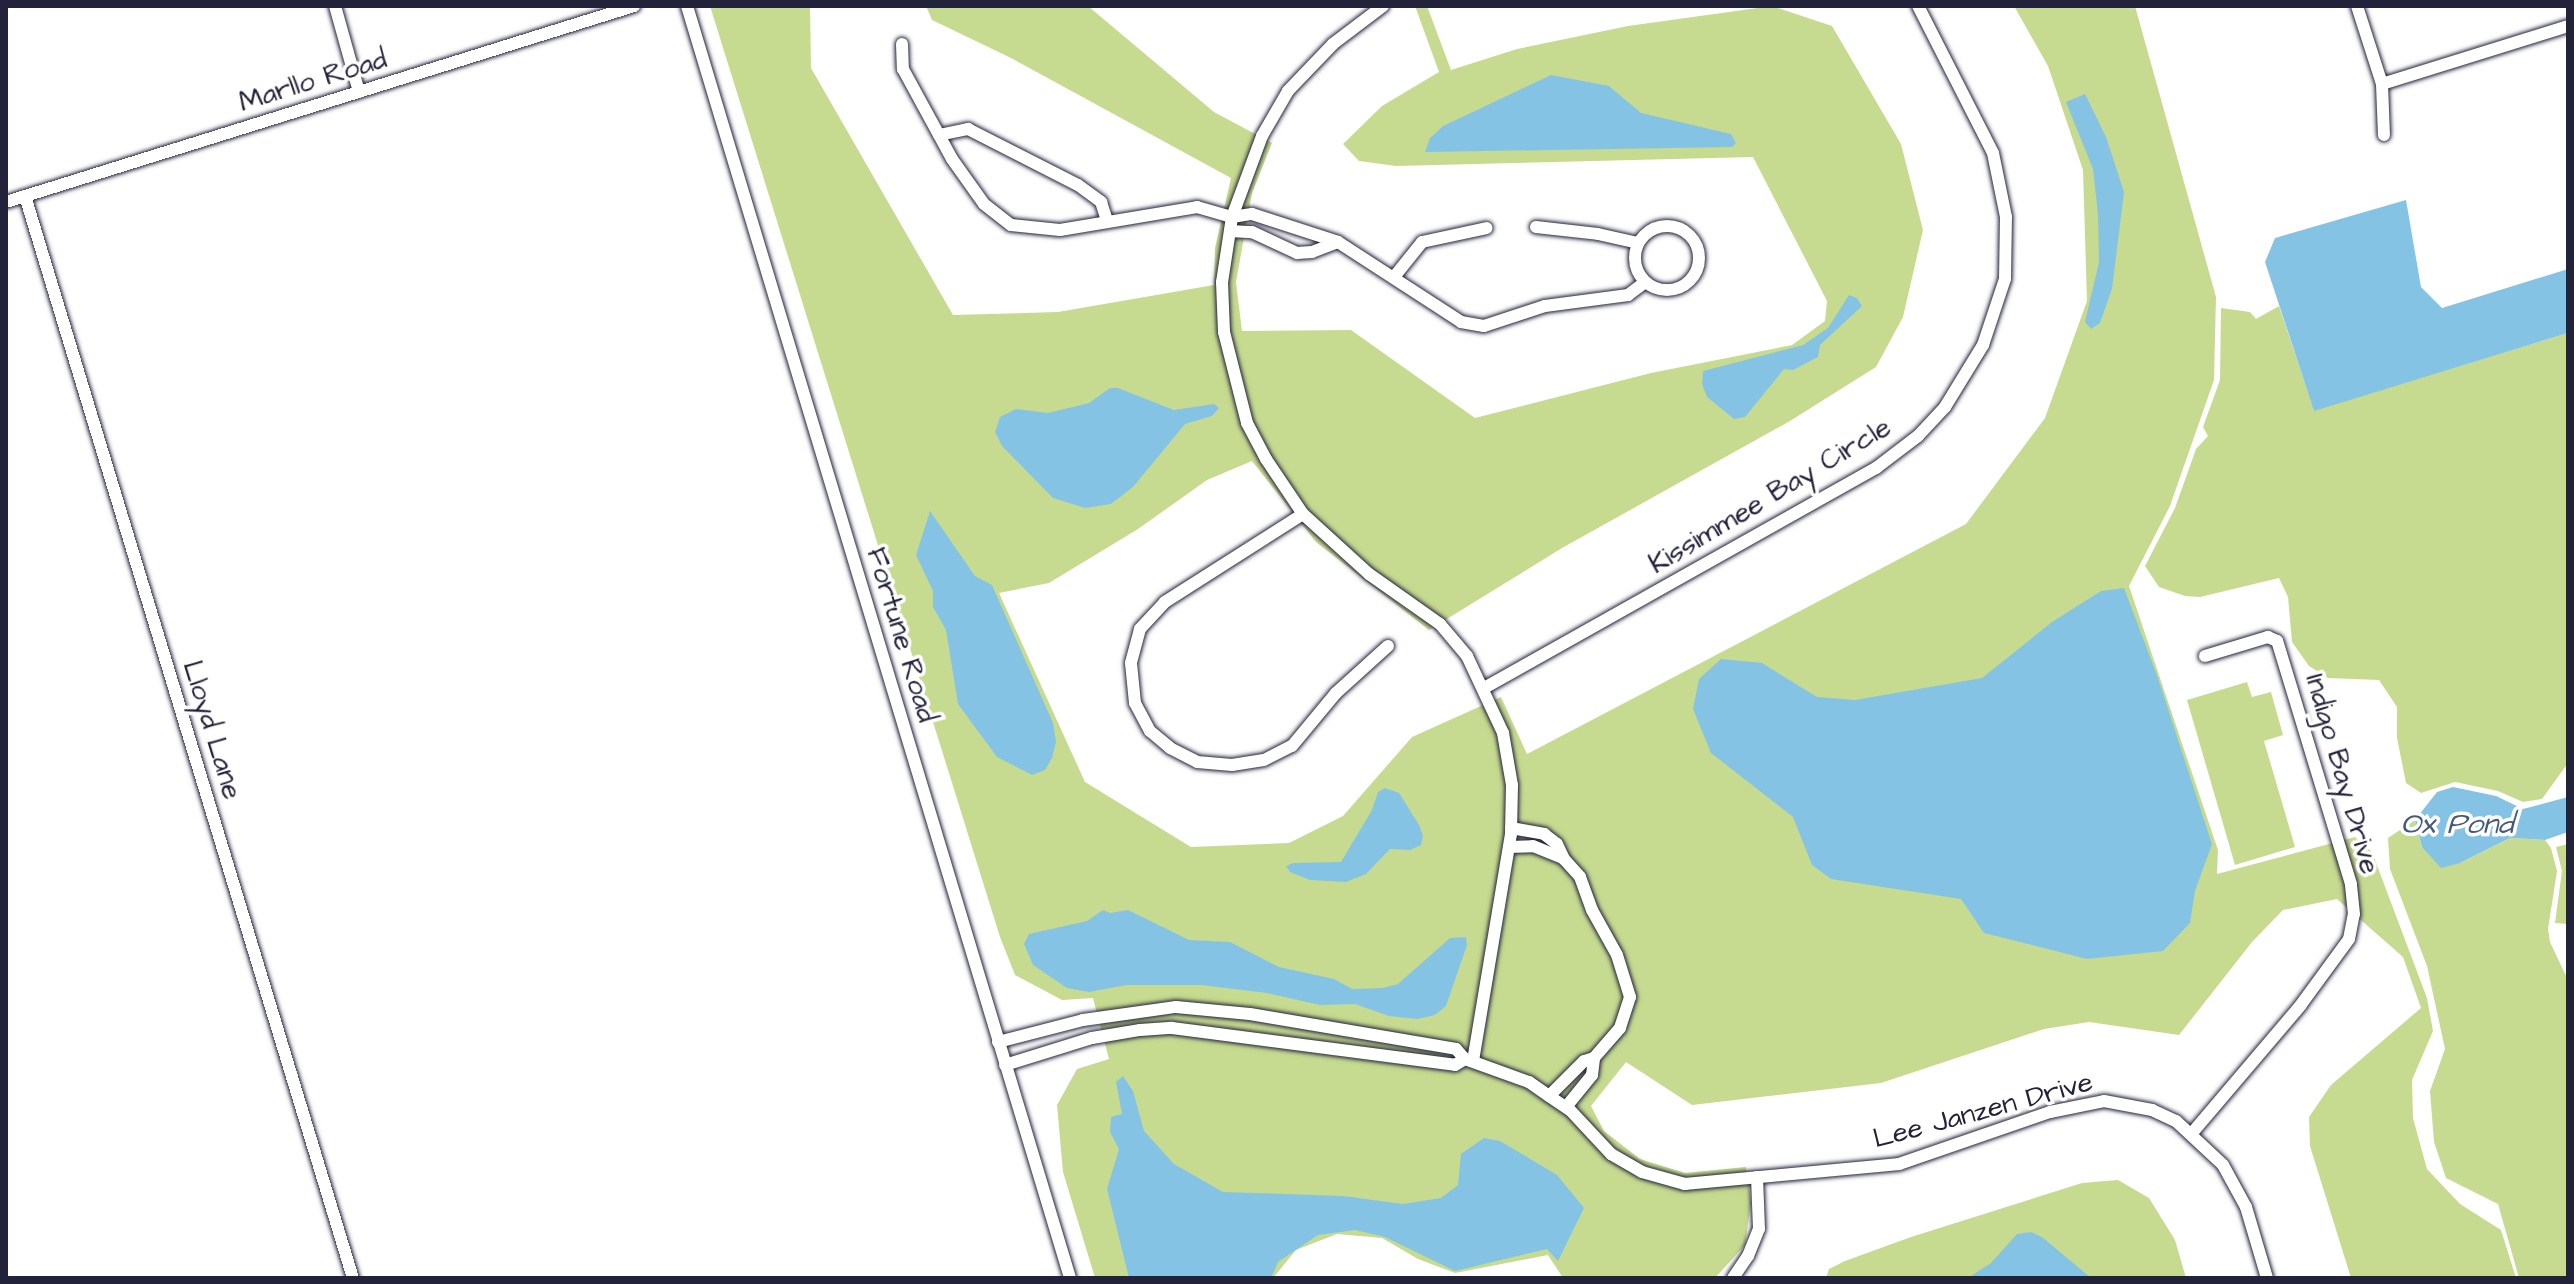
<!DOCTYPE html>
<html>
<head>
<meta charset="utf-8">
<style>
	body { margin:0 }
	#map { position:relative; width:2574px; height:1284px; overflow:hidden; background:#fff; font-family:"Architects Daughter",sans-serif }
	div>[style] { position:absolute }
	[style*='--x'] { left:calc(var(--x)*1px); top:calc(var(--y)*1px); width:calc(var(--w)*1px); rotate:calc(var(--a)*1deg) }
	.green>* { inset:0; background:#c6db90 }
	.water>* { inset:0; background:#85c3e5 }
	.roads { filter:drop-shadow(0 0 2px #22223b) drop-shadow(0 0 2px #22223b) }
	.minor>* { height:12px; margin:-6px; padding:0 6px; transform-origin:6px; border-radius:6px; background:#fff }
	.minor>.ring { margin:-6px; padding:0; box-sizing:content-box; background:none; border:12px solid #fff; border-radius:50% }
	span { translate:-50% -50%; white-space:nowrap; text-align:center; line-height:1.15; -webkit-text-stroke:7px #fff; paint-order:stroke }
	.street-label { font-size:28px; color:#22223b }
	.water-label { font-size:30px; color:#455a76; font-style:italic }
	.frame { position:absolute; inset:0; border:8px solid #22223b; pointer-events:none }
</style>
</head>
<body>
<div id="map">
	<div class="green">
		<i style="clip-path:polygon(710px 6px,810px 6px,811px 68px,953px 315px,1058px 312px,1214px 285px,1215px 248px,1231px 178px,1011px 58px,932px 20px,926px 6px,1088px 6px,1214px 112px,1272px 143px,1252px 193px,1236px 282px,1242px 331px,1351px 330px,1475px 418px,1651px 373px,1792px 345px,1825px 321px,1827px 301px,1753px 157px,1396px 166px,1359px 161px,1343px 144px,1382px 106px,1439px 72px,1415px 6px,1427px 6px,1451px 70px,1517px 49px,1628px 26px,1772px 6px,1832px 26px,1901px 144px,1923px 230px,1903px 317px,1876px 367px,1790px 421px,1562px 548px,1429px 630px,1316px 542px,1252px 461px,1207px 480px,1138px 529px,1049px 583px,999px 593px,1085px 782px,1191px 847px,1289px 843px,1343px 816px,1412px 737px,1501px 697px,1527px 754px,1966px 524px,2045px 418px,2087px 301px,2083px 170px,2048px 66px,2014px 6px,2135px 6px,2216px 297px,2214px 380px,2170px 506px,2129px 586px,2218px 850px,2217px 874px,2355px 837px,2372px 852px,2427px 998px,2433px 1031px,2412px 1080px,2413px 1118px,2427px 1169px,2460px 1204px,2501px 1230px,2516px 1278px,2351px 1278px,2310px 1146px,2309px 1117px,2331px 1085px,2421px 1008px,2403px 957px,2337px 899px,2283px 910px,2252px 942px,2179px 1035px,2089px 1022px,2044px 1029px,1881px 1083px,1692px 1105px,1626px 1062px,1591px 1106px,1604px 1131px,1640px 1159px,1685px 1173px,1746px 1167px,1751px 1203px,1745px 1245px,1715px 1278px,1563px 1278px,1548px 1255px,1455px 1273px,1418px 1259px,1382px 1238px,1337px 1234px,1296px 1250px,1273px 1278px,1095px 1278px,1063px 1172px,1057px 1105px,1077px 1069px,1109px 1059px,1093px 998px,1062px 1000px,1015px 975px,1000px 937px)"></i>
		<i style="clip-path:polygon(2279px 306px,2314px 410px,2568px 333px,2568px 763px,2542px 799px,2523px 802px,2498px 791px,2455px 782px,2421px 793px,2406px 783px,2397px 738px,2397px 707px,2379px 680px,2328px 678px,2309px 666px,2292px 642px,2288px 597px,2279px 578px,2200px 597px,2185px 596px,2159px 587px,2145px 566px,2175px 508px,2196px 449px,2208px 436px,2203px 427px,2220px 380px,2221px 308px,2250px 312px,2256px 319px)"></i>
		<i style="clip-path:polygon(2247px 682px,2252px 697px,2271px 692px,2283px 735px,2264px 741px,2295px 847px,2235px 865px,2187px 700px)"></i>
		<i style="clip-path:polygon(2415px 820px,2422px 847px,2460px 863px,2510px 838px,2545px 840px,2551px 848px,2557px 871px,2548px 929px,2550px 942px,2568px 980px,2568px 1278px,2519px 1278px,2498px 1204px,2446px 1178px,2434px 1142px,2430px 1091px,2445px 1049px,2427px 966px,2390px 869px,2388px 838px)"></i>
		<i style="clip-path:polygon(2568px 844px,2568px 924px,2555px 923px,2562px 871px,2556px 847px)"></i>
		<i style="clip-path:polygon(2118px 1180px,2149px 1198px,2175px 1240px,2186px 1278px,1826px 1278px,1829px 1269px,1845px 1261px,1911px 1237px,2082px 1183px)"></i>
	</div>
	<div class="water">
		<i style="clip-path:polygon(1551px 75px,1609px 86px,1641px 113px,1731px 134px,1736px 143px,1732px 147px,1425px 152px,1430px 138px,1443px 126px)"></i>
		<i style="clip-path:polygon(2085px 94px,2106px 137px,2124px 192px,2112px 289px,2100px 323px,2091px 329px,2085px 322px,2099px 262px,2098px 215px,2093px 169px,2066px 102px)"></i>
		<i style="clip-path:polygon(2406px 200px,2421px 287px,2442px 308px,2568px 269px,2568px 333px,2314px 411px,2265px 262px,2275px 238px)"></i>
		<i style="clip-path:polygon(1849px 295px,1857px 298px,1862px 306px,1820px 345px,1818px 357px,1793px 370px,1784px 369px,1745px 417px,1734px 419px,1707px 397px,1702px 384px,1703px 371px,1803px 345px,1828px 328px)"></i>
		<i style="clip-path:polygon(1110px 388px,1118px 388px,1174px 410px,1214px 404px,1219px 408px,1212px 416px,1185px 424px,1133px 487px,1111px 504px,1085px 508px,1053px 498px,1002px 446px,995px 432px,1000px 417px,1016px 409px,1048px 413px,1089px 403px)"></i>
		<i style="clip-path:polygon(930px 511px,975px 576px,992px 585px,1053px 723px,1056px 742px,1052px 758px,1045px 770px,1032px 775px,997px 757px,958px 704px,946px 630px,933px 607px,933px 591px,916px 555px)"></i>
		<i style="clip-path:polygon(2124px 588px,2158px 678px,2212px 844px,2195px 891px,2190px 923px,2163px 951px,2087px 959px,1984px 933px,1961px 899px,1831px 879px,1812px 865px,1793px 817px,1711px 753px,1693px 709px,1699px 679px,1721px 659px,1762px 663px,1817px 697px,1855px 700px,1982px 678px,2052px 622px,2101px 591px)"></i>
		<i style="clip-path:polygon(2453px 787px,2496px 796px,2523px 809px,2568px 797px,2568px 832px,2545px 840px,2510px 838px,2460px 863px,2441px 868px,2422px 847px,2415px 820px,2437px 792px)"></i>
		<i style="clip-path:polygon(1385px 788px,1399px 793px,1419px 825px,1423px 836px,1421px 845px,1410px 850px,1390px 849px,1366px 874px,1346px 882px,1310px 880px,1290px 872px,1286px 866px,1293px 863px,1341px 862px,1372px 810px,1378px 792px)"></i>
		<i style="clip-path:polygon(1103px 910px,1110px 913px,1128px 910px,1189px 940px,1230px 942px,1279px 967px,1334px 979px,1352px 989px,1383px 988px,1398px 984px,1450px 938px,1466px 937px,1467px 945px,1446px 1006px,1435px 1015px,1418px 1019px,1389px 1016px,1355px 1004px,1320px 1005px,1267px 993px,1201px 985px,1126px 985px,1089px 992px,1067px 988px,1033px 965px,1024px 944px,1029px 934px,1087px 921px)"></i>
		<i style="clip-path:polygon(1123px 1076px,1133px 1091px,1144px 1131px,1174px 1164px,1223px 1192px,1344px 1196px,1403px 1204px,1441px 1198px,1458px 1185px,1461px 1154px,1484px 1138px,1500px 1141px,1557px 1175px,1584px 1208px,1558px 1261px,1547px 1249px,1455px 1271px,1385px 1237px,1355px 1230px,1318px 1235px,1278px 1262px,1271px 1278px,1129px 1278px,1107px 1189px,1119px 1149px,1110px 1132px,1111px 1117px,1122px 1114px,1116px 1082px)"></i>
		<i style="clip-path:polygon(2031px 1232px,2042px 1237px,2091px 1278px,1968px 1278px,1991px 1263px,2017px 1234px)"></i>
	</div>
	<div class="roads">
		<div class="minor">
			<i style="--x:335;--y:6;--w:89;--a:74.4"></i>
			<i style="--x:687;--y:6;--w:1328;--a:73.24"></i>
			<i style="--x:1383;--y:6;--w:63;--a:142.8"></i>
			<i style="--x:1333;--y:44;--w:65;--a:133.8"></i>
			<i style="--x:1288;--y:91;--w:52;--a:120"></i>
			<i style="--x:1262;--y:136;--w:86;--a:110.3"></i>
			<i style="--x:1232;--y:217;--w:66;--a:98.7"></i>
			<i style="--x:1222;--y:282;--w:50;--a:87.7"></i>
			<i style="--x:1224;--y:332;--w:94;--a:75.8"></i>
			<i style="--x:1247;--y:423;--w:41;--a:62.2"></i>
			<i style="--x:1266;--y:459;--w:66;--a:56.1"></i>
			<i style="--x:1303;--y:514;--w:89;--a:42.3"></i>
			<i style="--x:1369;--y:574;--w:87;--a:35.2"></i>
			<i style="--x:1440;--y:624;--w:42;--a:49.8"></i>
			<i style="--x:1467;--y:656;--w:85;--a:64.9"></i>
			<i style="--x:1503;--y:733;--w:53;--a:80.2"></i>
			<i style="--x:1512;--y:785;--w:49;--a:91.2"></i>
			<i style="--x:1511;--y:834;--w:230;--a:99.5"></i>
			<i style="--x:2357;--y:6;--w:82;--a:72.2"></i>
			<i style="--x:2382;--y:84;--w:51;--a:87.8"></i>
			<i style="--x:902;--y:44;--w:25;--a:88"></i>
			<i style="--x:903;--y:69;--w:102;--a:61.4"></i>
			<i style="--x:952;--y:159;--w:55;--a:54.6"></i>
			<i style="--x:984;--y:204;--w:34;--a:38"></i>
			<i style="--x:1011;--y:225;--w:49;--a:5.8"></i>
			<i style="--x:1060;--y:230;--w:139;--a:-9.5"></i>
			<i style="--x:1197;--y:207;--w:36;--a:16"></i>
			<i style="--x:1232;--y:217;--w:20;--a:-9"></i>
			<i style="--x:1252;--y:214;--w:90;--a:18"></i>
			<i style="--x:1338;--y:242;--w:147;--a:33"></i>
			<i style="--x:1461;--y:322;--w:23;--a:10"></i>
			<i style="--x:1484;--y:326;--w:64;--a:-18.2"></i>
			<i style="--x:1545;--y:306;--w:84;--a:-7.5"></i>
			<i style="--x:1628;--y:295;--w:21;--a:-37"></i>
			<i style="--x:2382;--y:84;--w:195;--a:-17.3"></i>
			<i style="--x:939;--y:135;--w:30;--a:-12"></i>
			<i style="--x:968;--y:129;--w:123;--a:27"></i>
			<i style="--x:1078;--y:185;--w:29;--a:36"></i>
			<i style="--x:1101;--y:202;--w:20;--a:72"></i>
			<i style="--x:25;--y:196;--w:1131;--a:73.14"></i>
			<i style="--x:6;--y:202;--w:658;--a:-17.33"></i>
			<i class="ring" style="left:1635px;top:226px;width:52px;height:52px"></i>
			<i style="--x:1536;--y:227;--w:62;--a:6.4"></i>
			<i style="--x:1598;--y:234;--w:41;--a:12.7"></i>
			<i style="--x:1230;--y:231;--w:22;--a:3"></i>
			<i style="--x:1252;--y:232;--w:50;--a:25"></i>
			<i style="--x:1297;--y:253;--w:15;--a:-4"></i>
			<i style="--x:1312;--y:252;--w:28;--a:-21"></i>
			<i style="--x:1394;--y:277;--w:45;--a:-51.3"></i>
			<i style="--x:1422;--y:242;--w:66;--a:-12.2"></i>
			<i style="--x:1303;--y:514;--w:164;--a:147.5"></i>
			<i style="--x:1165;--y:602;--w:37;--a:133"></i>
			<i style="--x:1140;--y:629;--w:35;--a:105"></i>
			<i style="--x:1131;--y:663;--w:40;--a:84.3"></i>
			<i style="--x:1135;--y:703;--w:32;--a:62"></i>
			<i style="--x:1150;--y:731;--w:26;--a:40"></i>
			<i style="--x:1170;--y:748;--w:30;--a:27"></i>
			<i style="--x:1197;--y:762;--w:35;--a:5"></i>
			<i style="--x:1232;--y:765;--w:32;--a:-9"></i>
			<i style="--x:1264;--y:760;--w:31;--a:-27"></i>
			<i style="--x:1292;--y:746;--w:69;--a:-50.3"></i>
			<i style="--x:1336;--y:693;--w:70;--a:-42.1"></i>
			<i style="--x:1484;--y:688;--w:450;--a:-29.3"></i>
			<i style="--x:1876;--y:468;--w:53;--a:-37.3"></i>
			<i style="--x:1918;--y:436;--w:40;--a:-47"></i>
			<i style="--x:1945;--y:407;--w:73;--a:-58.5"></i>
			<i style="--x:1983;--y:345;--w:70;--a:-71.6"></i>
			<i style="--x:2005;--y:279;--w:62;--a:-89.1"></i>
			<i style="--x:2006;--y:217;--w:65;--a:-101.5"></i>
			<i style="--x:1993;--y:153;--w:165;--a:-117"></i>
			<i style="--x:1511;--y:828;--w:34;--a:10"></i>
			<i style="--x:1544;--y:834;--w:16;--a:38"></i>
			<i style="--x:1557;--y:844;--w:17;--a:65"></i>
			<i style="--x:1564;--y:859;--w:24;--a:48"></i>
			<i style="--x:1580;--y:877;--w:35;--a:70"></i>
			<i style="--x:1592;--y:910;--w:51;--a:60.9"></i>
			<i style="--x:1617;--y:955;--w:44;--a:72.8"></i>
			<i style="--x:1630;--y:997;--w:33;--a:108"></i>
			<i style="--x:1620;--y:1028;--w:40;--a:131"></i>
			<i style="--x:1594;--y:1058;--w:10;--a:163"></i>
			<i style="--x:1584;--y:1061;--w:49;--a:135"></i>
			<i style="--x:1509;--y:847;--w:24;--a:-2"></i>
			<i style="--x:1533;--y:846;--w:32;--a:22"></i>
			<i style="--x:998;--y:1042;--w:88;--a:-14.5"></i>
			<i style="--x:1083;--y:1020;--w:94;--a:-8"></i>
			<i style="--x:1176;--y:1007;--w:74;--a:5.4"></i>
			<i style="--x:1250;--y:1014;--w:209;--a:9.6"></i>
			<i style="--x:1456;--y:1049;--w:13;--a:48"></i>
			<i style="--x:1465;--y:1059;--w:68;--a:19.8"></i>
			<i style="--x:1529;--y:1082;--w:24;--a:35"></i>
			<i style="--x:1549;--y:1096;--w:25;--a:34"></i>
			<i style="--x:1570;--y:1110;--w:60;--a:47"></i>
			<i style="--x:1611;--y:1154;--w:36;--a:30"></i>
			<i style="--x:1642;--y:1172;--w:45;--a:15.6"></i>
			<i style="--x:1685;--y:1184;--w:215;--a:-5.3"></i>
			<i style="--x:1899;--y:1164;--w:160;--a:-19"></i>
			<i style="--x:2050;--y:1112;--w:55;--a:-11.5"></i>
			<i style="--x:2104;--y:1101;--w:49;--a:10.6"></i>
			<i style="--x:2152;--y:1110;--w:26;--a:25"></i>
			<i style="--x:2176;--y:1121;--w:64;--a:43.1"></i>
			<i style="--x:2223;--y:1165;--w:48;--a:61.3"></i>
			<i style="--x:2246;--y:1207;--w:74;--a:73.5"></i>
			<i style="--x:1005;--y:1065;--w:91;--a:-17.2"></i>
			<i style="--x:1092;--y:1038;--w:49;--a:-9.5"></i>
			<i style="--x:1140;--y:1030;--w:32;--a:-4"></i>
			<i style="--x:1172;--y:1028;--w:285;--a:7.4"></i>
			<i style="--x:1455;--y:1065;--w:12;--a:-31"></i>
			<i style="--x:1566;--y:1107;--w:41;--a:-50.9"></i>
			<i style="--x:1592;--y:1075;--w:17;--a:-83"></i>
			<i style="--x:2192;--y:1133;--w:167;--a:-49.6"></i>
			<i style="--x:2300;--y:1006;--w:83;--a:-53.8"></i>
			<i style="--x:2349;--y:939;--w:25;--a:-79"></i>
			<i style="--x:2354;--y:914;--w:30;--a:-96"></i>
			<i style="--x:2351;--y:884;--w:254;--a:-106.9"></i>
			<i style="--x:2277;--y:641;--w:10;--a:-156"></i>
			<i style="--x:2268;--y:637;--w:66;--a:163.2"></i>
			<i style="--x:1733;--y:1278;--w:27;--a:-56"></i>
			<i style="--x:1748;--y:1256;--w:29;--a:-68"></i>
			<i style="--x:1759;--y:1229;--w:52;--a:-92.2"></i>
		</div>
	</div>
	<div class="street-label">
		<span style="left:313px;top:81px;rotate:-17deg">Marllo Road</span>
		<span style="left:1770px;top:496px;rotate:-31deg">Kissimmee Bay Circle</span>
		<span style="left:901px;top:635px;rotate:73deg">Fortune Road</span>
		<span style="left:212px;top:730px;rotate:73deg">Lloyd Lane</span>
		<span style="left:2342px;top:774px;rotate:74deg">Indigo Bay Drive</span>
		<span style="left:1983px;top:1111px;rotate:-15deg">Lee Janzen Drive</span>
	</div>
	<div class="water-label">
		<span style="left:2457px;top:824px">Ox Pond</span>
	</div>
	<div class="frame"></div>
</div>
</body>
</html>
